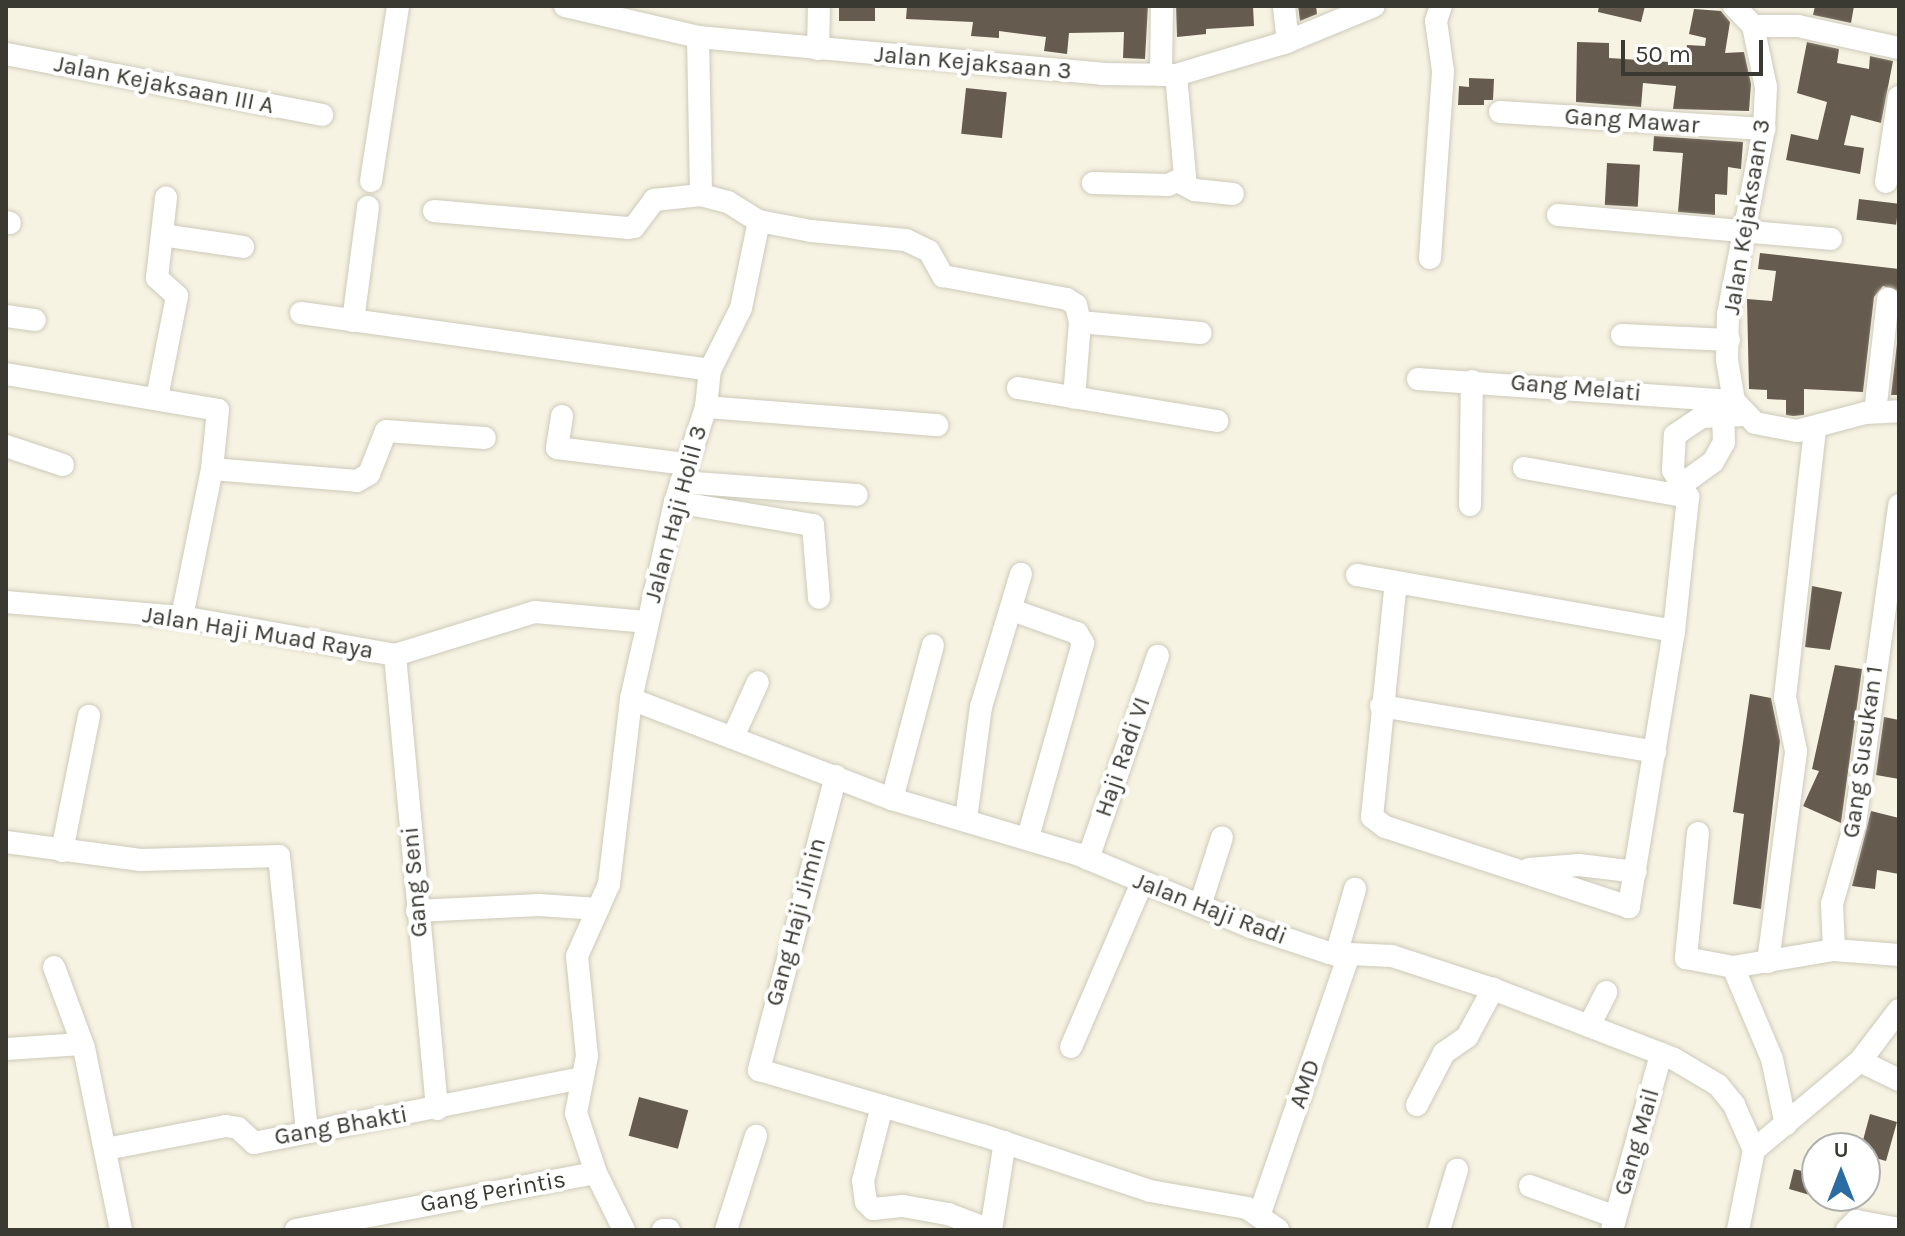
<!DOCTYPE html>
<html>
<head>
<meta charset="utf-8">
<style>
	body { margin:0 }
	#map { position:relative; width:1905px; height:1236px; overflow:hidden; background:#f7f3e3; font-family:Karla,sans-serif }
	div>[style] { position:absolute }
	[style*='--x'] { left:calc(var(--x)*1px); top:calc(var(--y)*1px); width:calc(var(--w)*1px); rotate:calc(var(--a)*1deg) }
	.building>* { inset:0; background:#655b4f; transform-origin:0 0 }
	.roads { filter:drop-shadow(0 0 2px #cdcaba) drop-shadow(0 0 2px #cdcaba) }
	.minor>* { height:22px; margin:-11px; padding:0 11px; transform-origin:11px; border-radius:11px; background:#fff }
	span { translate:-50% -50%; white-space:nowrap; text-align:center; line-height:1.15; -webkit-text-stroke:8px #fff; paint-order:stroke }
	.street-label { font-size:24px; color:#3a3932 }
	.frame { position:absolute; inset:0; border:8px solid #3a3932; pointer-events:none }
	.north { position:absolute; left:1801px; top:1132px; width:80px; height:80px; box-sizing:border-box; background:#fff; border:2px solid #b0b0ad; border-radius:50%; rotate:0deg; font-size:22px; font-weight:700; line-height:32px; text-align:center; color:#3a3932 }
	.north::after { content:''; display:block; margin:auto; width:28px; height:36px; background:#2b6ca2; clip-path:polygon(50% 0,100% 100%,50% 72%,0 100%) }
	.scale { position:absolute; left:1621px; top:40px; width:142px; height:36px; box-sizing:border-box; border:4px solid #3a3932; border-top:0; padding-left:10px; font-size:24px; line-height:28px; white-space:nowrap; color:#3a3932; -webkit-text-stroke:6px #fff; paint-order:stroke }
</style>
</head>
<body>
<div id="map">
	<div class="building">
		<i style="left:839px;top:6px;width:36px;height:15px"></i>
		<i style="clip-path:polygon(907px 6px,1148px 6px,1145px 59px,1123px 58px,1124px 32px,1069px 33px,1067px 54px,1044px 51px,1046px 37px,999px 31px,999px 38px,971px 36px,973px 22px,906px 19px)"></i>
		<i style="clip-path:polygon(1176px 6px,1253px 6px,1254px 26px,1206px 29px,1206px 34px,1177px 37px)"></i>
		<i style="clip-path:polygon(1298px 6px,1316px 6px,1317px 14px,1300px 21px)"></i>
		<i style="clip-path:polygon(1599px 6px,1645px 6px,1641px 22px,1598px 12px)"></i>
		<i style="clip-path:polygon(1815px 6px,1854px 6px,1851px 23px,1813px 15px)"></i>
		<i style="clip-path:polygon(1694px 9px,1721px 11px,1730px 22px,1725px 53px,1744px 52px,1751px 84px,1749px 111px,1673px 109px,1676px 86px,1643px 83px,1641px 107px,1576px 102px,1577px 42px,1609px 43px,1609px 58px,1684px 63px,1687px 45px,1705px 46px,1706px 38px,1689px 34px)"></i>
		<i style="clip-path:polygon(1807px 42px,1839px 49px,1837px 63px,1869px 69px,1870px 56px,1893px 61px,1881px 123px,1851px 115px,1844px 145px,1864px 148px,1860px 174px,1786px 160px,1791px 134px,1818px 140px,1827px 102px,1797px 93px)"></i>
		<i style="clip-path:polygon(1469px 78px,1494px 79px,1493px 100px,1484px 100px,1484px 105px,1458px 105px,1459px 86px,1469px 87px)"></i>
		<i style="left:966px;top:88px;width:41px;height:46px;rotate:6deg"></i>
		<i style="clip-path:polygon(1654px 136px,1743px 142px,1741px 169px,1728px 167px,1727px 195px,1715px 194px,1715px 215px,1678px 212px,1683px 153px,1653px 151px)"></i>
		<i style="left:1607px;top:163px;width:33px;height:42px;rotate:3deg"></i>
		<i style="left:1859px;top:199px;width:40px;height:21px;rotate:7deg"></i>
		<i style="clip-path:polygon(1760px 253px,1899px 269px,1899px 291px,1883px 286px,1874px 297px,1863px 392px,1804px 389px,1804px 415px,1793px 416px,1786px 415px,1786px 400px,1767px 399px,1767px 390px,1749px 389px,1747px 299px,1772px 301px,1776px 271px,1758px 269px)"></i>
		<i style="clip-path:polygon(1899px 326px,1899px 395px,1891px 395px)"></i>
		<i style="clip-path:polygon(1812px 586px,1842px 592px,1830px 650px,1805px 647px)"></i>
		<i style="clip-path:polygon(1835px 665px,1862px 669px,1841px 823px,1803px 806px,1819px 771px,1812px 769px)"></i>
		<i style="clip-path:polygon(1750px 694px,1771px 698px,1780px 741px,1761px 909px,1733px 904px,1744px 814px,1733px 812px)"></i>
		<i style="clip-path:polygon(1884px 717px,1899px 720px,1899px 779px,1876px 775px)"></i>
		<i style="clip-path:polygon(1871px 811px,1899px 818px,1899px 874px,1877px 870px,1875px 889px,1852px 886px)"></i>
		<i style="left:639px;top:1097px;width:51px;height:40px;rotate:15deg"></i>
		<i style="clip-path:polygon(1870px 1114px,1897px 1122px,1886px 1161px,1865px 1155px,1861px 1148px)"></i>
		<i style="clip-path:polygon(1794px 1169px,1817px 1175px,1817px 1197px,1789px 1189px)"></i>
	</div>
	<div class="roads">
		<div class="minor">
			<i style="--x:565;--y:6;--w:137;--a:13.1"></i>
			<i style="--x:698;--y:37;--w:406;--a:5.2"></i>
			<i style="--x:1102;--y:74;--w:74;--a:0.8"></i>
			<i style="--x:1176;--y:75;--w:113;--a:-16.5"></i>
			<i style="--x:1284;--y:43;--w:97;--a:-22.3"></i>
			<i style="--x:1284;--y:6;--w:36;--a:84"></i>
			<i style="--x:1734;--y:6;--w:28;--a:46"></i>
			<i style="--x:1753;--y:26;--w:62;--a:78"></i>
			<i style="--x:1766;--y:87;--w:42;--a:92.7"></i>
			<i style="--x:1764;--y:129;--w:188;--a:101"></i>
			<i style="--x:1728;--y:314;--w:46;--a:91.2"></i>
			<i style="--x:1727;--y:360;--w:42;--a:80.3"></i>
			<i style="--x:1734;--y:401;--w:30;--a:46"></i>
			<i style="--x:1755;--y:423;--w:43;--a:10.8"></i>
			<i style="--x:1797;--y:431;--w:70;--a:-14.8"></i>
			<i style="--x:1865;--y:413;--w:34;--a:-3"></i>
			<i style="--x:1753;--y:26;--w:45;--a:0"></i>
			<i style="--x:1798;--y:26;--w:103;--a:12.3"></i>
			<i style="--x:698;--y:37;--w:158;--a:88.9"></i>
			<i style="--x:701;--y:195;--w:28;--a:15"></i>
			<i style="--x:728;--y:202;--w:36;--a:32"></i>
			<i style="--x:818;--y:49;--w:43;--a:-88.7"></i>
			<i style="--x:6;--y:54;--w:322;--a:10.9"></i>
			<i style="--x:1161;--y:75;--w:69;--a:-89.2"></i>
			<i style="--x:1500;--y:112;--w:265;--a:3.7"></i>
			<i style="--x:371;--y:181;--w:177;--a:-81.2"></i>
			<i style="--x:1179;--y:182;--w:18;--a:27"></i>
			<i style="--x:1195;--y:190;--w:38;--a:6"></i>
			<i style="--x:1886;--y:182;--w:86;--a:-81.3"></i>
			<i style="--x:1093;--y:183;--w:75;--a:1.5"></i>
			<i style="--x:1168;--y:185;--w:19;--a:-25"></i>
			<i style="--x:1185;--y:177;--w:102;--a:-95"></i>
			<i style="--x:434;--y:211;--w:194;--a:5"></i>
			<i style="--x:627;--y:228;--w:7;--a:-8"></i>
			<i style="--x:634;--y:227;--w:34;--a:-53"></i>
			<i style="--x:654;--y:200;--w:47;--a:-6.1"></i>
			<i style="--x:1558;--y:215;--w:274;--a:5"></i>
			<i style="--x:6;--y:222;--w:4;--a:14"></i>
			<i style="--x:162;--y:235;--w:82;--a:8.4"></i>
			<i style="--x:1430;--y:258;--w:187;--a:-86"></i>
			<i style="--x:1443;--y:71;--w:50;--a:-98"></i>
			<i style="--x:1436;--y:21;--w:16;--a:-72"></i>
			<i style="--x:301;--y:313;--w:413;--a:7.9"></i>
			<i style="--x:6;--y:316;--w:29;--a:8"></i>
			<i style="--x:353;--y:321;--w:115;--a:-82.5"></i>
			<i style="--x:1080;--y:322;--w:121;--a:5.2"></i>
			<i style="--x:1622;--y:335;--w:107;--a:2.7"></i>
			<i style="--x:6;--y:374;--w:215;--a:9.6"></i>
			<i style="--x:218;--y:410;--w:59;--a:95.8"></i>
			<i style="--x:212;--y:469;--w:151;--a:101.5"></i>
			<i style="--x:1418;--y:379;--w:317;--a:4"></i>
			<i style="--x:1018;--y:388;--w:202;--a:9.4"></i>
			<i style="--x:157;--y:398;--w:104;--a:-78.9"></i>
			<i style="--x:177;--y:296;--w:27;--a:-138"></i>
			<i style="--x:157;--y:278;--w:81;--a:-83.6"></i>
			<i style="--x:706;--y:407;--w:232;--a:4.5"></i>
			<i style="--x:1875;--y:412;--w:114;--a:-83.4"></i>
			<i style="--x:562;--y:416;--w:32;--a:99"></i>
			<i style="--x:557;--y:448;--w:129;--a:7.1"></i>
			<i style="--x:6;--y:446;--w:60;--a:18.4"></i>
			<i style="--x:1524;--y:468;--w:167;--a:10"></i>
			<i style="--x:212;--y:469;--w:145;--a:4.7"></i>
			<i style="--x:357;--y:481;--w:14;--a:-30"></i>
			<i style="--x:369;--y:474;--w:46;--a:-68.4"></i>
			<i style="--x:386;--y:431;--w:99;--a:4"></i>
			<i style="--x:681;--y:482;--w:176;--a:4.2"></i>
			<i style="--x:1681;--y:485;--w:39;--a:-36"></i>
			<i style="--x:1713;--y:462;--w:23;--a:-61"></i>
			<i style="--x:1724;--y:442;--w:26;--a:-92"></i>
			<i style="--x:675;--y:502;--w:140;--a:9.5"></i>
			<i style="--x:813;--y:525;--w:73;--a:85.3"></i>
			<i style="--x:1470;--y:505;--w:124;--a:-89.1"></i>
			<i style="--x:1357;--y:575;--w:322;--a:10"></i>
			<i style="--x:1674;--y:631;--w:280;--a:99.3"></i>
			<i style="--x:1629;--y:907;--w:257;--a:-161.8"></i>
			<i style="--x:1385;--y:827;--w:16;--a:-142"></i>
			<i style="--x:1372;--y:817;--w:236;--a:-84.2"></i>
			<i style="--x:6;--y:602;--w:177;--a:4.9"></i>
			<i style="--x:182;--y:617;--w:216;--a:10.1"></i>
			<i style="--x:395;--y:655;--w:146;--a:-17.1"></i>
			<i style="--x:535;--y:612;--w:111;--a:5.1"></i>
			<i style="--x:1012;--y:610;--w:69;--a:19.5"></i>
			<i style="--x:1077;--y:633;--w:12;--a:59"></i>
			<i style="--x:1083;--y:643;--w:203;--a:105.8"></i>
			<i style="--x:1674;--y:631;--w:135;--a:-84"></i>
			<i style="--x:1688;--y:497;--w:31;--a:-119"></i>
			<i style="--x:1673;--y:470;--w:35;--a:-87"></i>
			<i style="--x:1675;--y:435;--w:32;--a:-34"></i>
			<i style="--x:1702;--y:417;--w:41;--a:-2.8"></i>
			<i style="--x:395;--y:655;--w:456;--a:84.7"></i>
			<i style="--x:631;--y:699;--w:280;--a:21"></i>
			<i style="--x:892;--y:799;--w:193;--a:16.6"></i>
			<i style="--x:1077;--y:854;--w:189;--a:22.8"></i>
			<i style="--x:1251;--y:927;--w:82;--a:18.4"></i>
			<i style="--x:1329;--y:953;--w:63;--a:2.7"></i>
			<i style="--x:1392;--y:956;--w:106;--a:18.1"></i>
			<i style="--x:1493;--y:989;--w:194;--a:21.1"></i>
			<i style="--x:1674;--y:1059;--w:51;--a:30.6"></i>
			<i style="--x:1718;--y:1085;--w:26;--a:51"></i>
			<i style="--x:1734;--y:1105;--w:49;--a:66"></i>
			<i style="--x:1381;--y:706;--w:278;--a:9.5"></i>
			<i style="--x:733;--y:737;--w:60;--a:-65.6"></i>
			<i style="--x:836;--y:776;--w:304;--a:104.7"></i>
			<i style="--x:759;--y:1070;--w:232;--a:16.3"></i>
			<i style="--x:982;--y:1135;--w:177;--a:18.4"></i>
			<i style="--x:1150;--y:1191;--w:98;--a:9.9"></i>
			<i style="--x:1247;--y:1208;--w:38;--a:35"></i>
			<i style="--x:892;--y:799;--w:159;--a:-75.1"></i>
			<i style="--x:966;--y:819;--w:113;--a:-82.4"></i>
			<i style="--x:981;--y:707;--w:139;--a:-73.3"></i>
			<i style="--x:1698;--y:833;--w:126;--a:95.5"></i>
			<i style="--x:1686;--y:958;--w:48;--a:10.8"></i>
			<i style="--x:1733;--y:967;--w:102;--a:-9.6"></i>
			<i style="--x:1834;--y:950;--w:65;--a:4.4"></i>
			<i style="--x:6;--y:842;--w:136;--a:7.6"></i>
			<i style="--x:141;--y:860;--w:138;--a:-1.7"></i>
			<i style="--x:279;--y:856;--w:276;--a:84.2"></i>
			<i style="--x:62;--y:851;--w:138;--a:-78.7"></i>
			<i style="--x:1088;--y:859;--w:215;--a:-71"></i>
			<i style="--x:1529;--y:869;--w:50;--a:-4.6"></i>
			<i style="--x:1579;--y:865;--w:57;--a:7"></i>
			<i style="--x:1200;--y:906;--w:72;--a:-72.3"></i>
			<i style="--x:417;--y:911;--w:122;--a:-2.8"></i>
			<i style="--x:539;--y:905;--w:59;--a:3.9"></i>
			<i style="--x:1834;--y:950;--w:46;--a:-92.5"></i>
			<i style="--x:1832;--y:904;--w:83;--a:-74"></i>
			<i style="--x:1855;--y:824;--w:322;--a:-82.1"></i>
			<i style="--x:1336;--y:955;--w:69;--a:-73.9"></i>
			<i style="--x:1768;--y:962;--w:213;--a:-82.4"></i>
			<i style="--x:1796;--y:751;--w:55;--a:-101.5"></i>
			<i style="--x:1785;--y:697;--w:269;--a:-83.6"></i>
			<i style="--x:54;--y:967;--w:86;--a:69.7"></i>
			<i style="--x:84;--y:1048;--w:186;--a:78.5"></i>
			<i style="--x:1733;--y:967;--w:100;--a:67"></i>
			<i style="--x:1772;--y:1059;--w:67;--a:78"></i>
			<i style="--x:1589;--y:1026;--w:38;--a:-63"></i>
			<i style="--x:1071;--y:1047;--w:179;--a:-66.6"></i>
			<i style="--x:6;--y:1049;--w:76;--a:-3.8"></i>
			<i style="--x:1860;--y:1061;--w:43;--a:26"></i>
			<i style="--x:1417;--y:1105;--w:59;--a:-62.6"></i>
			<i style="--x:1444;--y:1053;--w:28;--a:-35"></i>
			<i style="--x:1467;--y:1037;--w:55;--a:-61.6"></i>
			<i style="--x:882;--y:1106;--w:77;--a:104.2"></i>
			<i style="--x:863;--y:1181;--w:21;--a:82"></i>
			<i style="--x:866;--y:1202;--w:10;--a:45"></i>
			<i style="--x:873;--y:1209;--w:30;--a:-6"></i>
			<i style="--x:903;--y:1206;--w:46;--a:10.1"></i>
			<i style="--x:948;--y:1214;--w:45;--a:20.9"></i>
			<i style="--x:106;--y:1149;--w:122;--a:-10.9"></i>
			<i style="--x:226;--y:1126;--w:12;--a:9"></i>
			<i style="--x:238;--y:1128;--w:22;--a:43"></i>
			<i style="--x:254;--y:1143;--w:333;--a:-11.2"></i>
			<i style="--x:1530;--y:1186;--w:91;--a:19.8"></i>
			<i style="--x:1260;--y:1213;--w:273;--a:-71"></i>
			<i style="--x:296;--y:1230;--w:305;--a:-10.8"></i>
			<i style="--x:624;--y:1230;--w:64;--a:-116.2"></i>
			<i style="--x:596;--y:1173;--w:63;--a:-108.4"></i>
			<i style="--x:576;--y:1113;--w:58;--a:-79.1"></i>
			<i style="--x:587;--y:1056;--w:100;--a:-95.7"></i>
			<i style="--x:577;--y:956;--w:79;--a:-66"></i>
			<i style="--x:609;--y:884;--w:186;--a:-83.2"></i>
			<i style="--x:631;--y:699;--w:202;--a:-77.4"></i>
			<i style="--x:675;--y:502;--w:100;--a:-71.9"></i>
			<i style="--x:706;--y:407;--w:37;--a:-84"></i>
			<i style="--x:710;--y:370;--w:69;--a:-63.4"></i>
			<i style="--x:741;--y:308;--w:89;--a:-78.3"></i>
			<i style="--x:759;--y:221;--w:53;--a:10.9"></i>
			<i style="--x:811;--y:231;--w:95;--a:5.4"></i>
			<i style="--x:906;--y:240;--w:25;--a:26"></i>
			<i style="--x:929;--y:251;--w:29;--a:61"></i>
			<i style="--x:943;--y:276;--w:126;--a:10.5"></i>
			<i style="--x:1067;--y:299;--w:11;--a:34"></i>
			<i style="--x:1076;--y:305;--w:17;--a:77"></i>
			<i style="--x:1080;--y:322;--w:76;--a:94.5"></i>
			<i style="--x:663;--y:1230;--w:6;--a:0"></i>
			<i style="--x:726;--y:1230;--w:99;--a:-72.3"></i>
			<i style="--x:991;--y:1230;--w:89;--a:-81"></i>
			<i style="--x:1439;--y:1230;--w:63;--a:-73.3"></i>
			<i style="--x:1612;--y:1230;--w:183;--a:-74.4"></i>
			<i style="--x:1738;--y:1230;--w:82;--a:-78.7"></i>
			<i style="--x:1754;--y:1150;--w:138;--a:-40"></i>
			<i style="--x:1860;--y:1061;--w:64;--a:-52.6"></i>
			<i style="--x:1847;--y:1230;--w:13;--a:-45"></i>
			<i style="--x:1856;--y:1221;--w:44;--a:10.5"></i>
		</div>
	</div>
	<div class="street-label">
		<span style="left:973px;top:63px;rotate:5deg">Jalan Kejaksaan 3</span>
		<span style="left:164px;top:85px;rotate:11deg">Jalan Kejaksaan III A</span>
		<span style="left:1632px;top:121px;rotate:4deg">Gang Mawar</span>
		<span style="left:1747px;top:217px;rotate:-81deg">Jalan Kejaksaan 3</span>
		<span style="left:1576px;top:388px;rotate:5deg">Gang Melati</span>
		<span style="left:676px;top:514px;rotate:-75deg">Jalan Haji Holil 3</span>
		<span style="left:258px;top:633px;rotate:9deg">Jalan Haji Muad Raya</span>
		<span style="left:1863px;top:752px;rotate:-82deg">Gang Susukan 1</span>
		<span style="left:1123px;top:757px;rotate:-71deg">Haji Radi VI</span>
		<span style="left:415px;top:882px;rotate:-95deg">Gang Seni</span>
		<span style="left:1210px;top:909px;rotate:21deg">Jalan Haji Radi</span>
		<span style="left:796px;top:922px;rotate:-75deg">Gang Haji Jimin</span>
		<span style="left:1305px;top:1084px;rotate:-71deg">AMD</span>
		<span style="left:341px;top:1126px;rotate:-10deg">Gang Bhakti</span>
		<span style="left:1637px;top:1142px;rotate:-74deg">Gang Mail</span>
		<span style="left:493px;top:1192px;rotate:-10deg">Gang Perintis</span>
	</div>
	<div class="frame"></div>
	<div class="north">U</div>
	<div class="scale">50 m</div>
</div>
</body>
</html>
